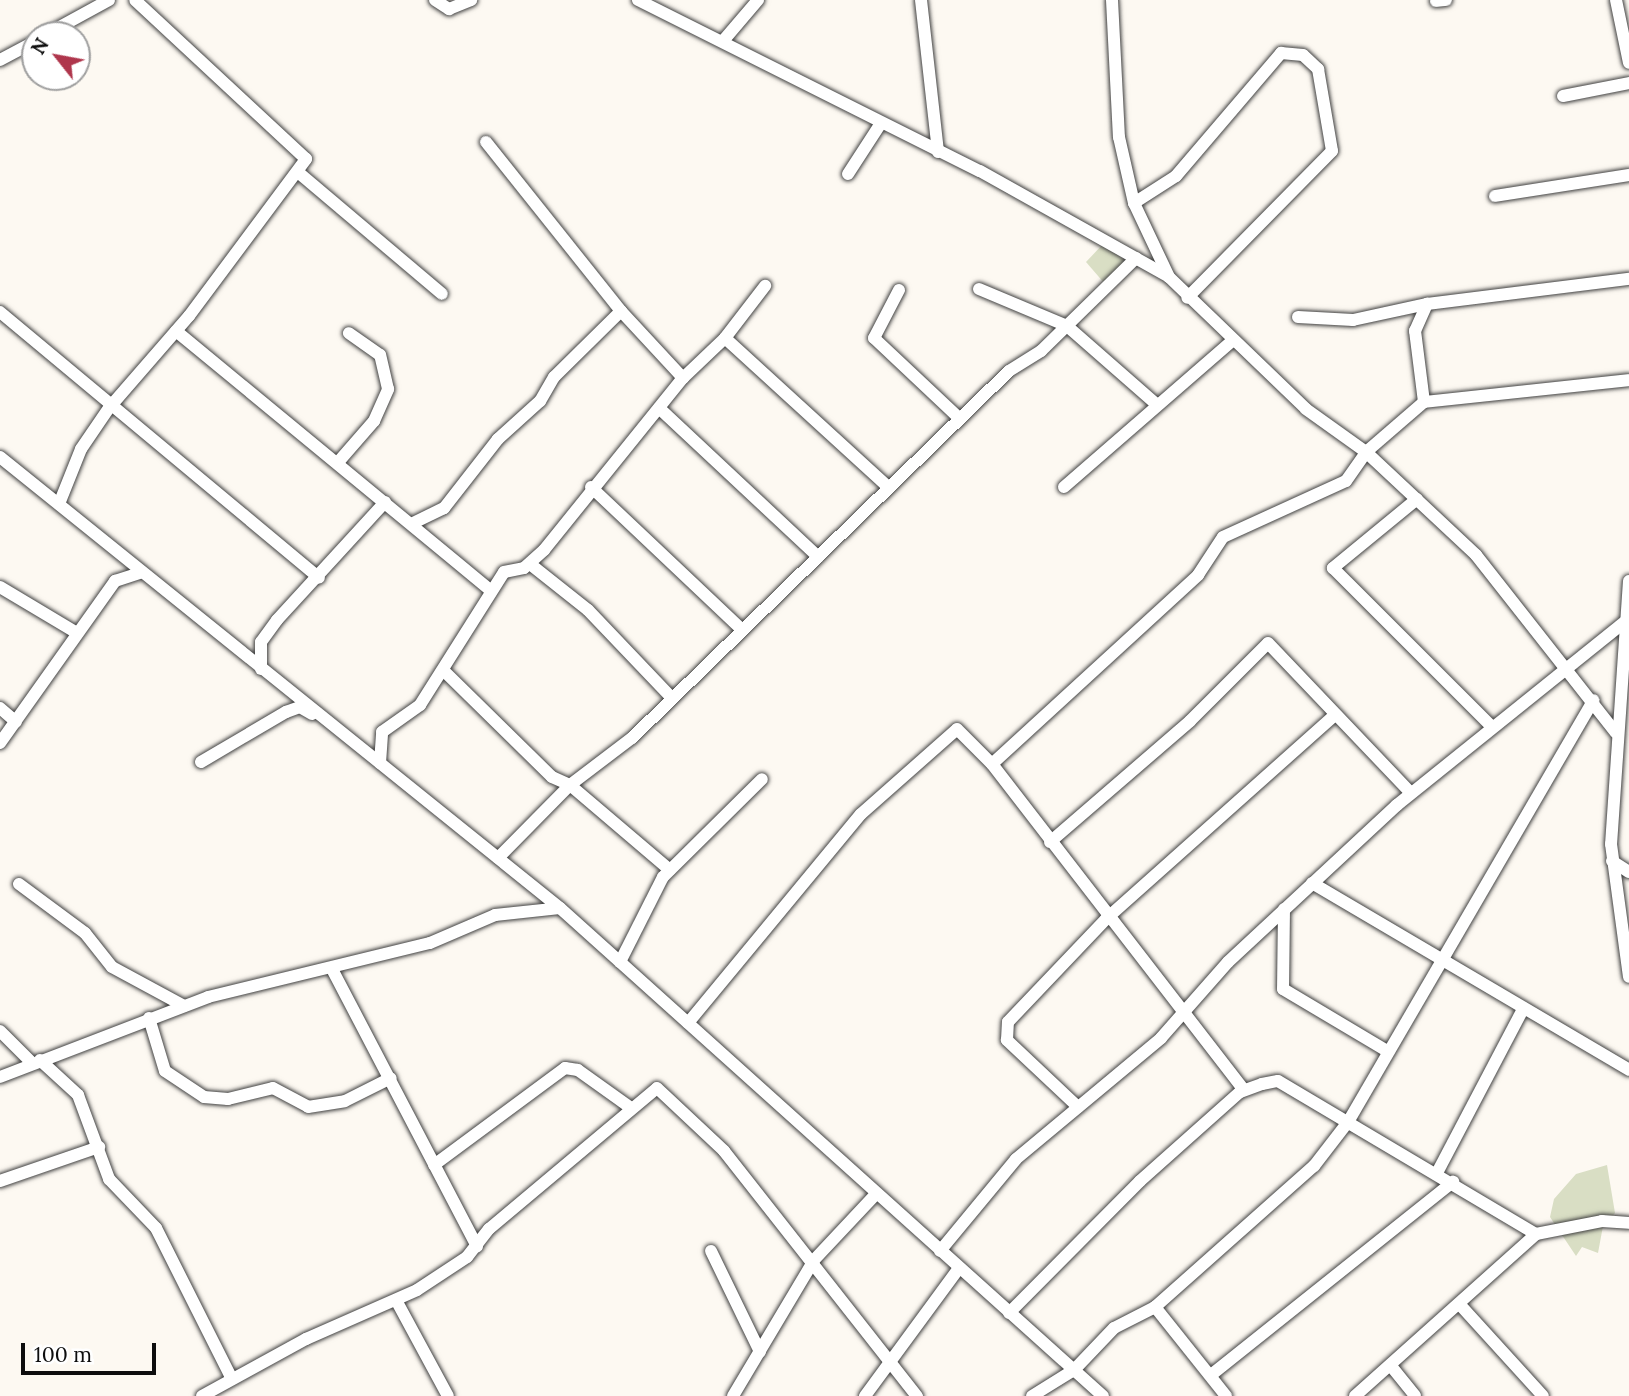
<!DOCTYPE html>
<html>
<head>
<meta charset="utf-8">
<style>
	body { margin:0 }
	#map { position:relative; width:1629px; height:1396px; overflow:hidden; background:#fdf9f2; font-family:Lora,serif }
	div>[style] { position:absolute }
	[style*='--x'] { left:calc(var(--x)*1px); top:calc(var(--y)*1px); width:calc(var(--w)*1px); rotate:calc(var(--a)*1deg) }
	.cemetery>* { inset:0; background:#d9dec4 }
	.roads { filter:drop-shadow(0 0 2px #414141) drop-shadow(0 0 2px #414141) }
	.minor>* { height:12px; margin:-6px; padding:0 6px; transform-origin:6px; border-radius:6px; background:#fff }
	span { translate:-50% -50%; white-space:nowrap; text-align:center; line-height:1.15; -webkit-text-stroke:7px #fff; paint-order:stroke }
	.north { position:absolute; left:21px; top:21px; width:70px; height:70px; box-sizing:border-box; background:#fff; border:2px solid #9f9f9f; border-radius:50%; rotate:301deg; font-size:19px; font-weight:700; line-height:28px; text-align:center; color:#0e0e0e }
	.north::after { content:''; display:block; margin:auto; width:24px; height:32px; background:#af364c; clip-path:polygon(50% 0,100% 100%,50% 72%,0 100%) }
	.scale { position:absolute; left:21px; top:1343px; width:135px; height:32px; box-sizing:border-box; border:4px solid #0e0e0e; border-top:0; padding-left:9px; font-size:21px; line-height:24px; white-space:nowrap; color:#0e0e0e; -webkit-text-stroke:5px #fff; paint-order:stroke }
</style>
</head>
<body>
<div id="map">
	<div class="cemetery">
		<i style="clip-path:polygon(1103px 244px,1127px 262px,1105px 284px,1086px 262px)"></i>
		<i style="clip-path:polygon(1607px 1165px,1615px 1213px,1603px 1226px,1598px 1253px,1582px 1247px,1576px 1256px,1550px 1217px,1554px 1199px,1576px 1174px)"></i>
	</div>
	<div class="roads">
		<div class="minor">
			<i style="--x:435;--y:0;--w:17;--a:33"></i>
			<i style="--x:449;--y:9;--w:24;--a:-22"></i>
			<i style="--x:638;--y:0;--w:382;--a:26.6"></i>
			<i style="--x:980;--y:171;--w:215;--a:29.2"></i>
			<i style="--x:921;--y:0;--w:153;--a:83.6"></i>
			<i style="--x:1112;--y:0;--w:137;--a:87.1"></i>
			<i style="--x:1119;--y:137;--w:68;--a:77.2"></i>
			<i style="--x:1134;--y:203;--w:82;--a:64.7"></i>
			<i style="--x:1169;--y:277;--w:190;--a:43.9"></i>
			<i style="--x:1306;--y:409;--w:74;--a:35.6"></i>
			<i style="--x:1366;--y:452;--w:151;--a:43.1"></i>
			<i style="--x:1476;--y:555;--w:226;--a:51.8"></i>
			<i style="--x:1616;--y:0;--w:64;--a:78.3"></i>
			<i style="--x:1436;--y:1;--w:10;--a:-6"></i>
			<i style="--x:45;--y:35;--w:73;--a:-28.7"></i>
			<i style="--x:723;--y:41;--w:54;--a:-49.5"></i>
			<i style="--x:0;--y:60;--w:40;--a:-28"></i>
			<i style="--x:1563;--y:96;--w:67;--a:-11.1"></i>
			<i style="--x:486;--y:142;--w:216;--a:51.4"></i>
			<i style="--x:299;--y:173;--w:187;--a:40.2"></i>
			<i style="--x:848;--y:174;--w:57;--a:-57.1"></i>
			<i style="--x:1495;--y:196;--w:136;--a:-8.9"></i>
			<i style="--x:1134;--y:203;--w:50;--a:-32.7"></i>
			<i style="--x:1176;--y:176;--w:162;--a:-49.5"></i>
			<i style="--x:1281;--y:53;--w:22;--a:5"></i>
			<i style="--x:1303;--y:55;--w:21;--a:43"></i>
			<i style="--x:1318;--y:69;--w:83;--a:80.3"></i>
			<i style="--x:1332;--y:151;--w:206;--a:134.6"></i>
			<i style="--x:979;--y:289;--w:95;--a:22.8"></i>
			<i style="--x:1067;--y:326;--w:118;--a:41.2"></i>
			<i style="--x:899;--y:290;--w:54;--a:117.5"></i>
			<i style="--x:874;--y:338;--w:117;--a:43.3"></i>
			<i style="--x:0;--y:312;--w:415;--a:39.8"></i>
			<i style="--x:1298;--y:317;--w:55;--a:3.1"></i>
			<i style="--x:1353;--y:320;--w:76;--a:-12.2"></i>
			<i style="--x:1427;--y:304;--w:204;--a:-7.1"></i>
			<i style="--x:176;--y:331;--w:408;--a:39.5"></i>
			<i style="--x:725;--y:338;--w:222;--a:42.4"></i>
			<i style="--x:683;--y:378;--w:58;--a:-43.6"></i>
			<i style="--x:725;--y:338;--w:66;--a:-52.4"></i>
			<i style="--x:1424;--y:402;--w:72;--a:-97.2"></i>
			<i style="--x:1415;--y:331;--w:30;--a:-66"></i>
			<i style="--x:659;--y:408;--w:218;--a:43.1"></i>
			<i style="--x:0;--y:457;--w:719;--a:38.85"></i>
			<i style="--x:560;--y:908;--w:730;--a:41.95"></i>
			<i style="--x:340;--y:460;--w:52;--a:-48.9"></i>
			<i style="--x:374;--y:421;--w:35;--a:-66"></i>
			<i style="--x:388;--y:389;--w:35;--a:-103"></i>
			<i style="--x:380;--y:355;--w:38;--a:-145"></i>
			<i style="--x:591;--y:487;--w:208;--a:43.4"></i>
			<i style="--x:1064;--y:487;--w:223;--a:-41"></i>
			<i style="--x:1417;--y:499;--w:109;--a:140.6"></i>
			<i style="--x:1333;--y:568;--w:225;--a:45"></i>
			<i style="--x:59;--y:504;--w:59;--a:-68.2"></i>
			<i style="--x:81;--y:449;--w:50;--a:-55.7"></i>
			<i style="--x:109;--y:408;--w:122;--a:-49"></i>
			<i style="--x:189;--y:316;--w:196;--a:-53.3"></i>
			<i style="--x:306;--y:159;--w:233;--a:-137.1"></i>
			<i style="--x:530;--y:564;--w:74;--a:38.4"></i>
			<i style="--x:588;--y:610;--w:119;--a:46.4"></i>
			<i style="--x:1629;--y:581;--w:264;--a:93.9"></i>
			<i style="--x:1611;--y:844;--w:134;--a:82.3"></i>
			<i style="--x:0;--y:587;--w:90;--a:30.9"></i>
			<i style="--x:261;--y:669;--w:27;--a:-90"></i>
			<i style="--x:261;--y:642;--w:27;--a:-54"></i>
			<i style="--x:277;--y:620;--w:160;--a:-47.5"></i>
			<i style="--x:444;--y:671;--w:151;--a:44.5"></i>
			<i style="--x:552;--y:777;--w:20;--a:24"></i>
			<i style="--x:570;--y:785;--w:131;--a:40.4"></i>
			<i style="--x:0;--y:708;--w:21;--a:41"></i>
			<i style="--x:0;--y:743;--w:199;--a:-54.6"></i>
			<i style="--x:115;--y:581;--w:28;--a:-18"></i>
			<i style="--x:201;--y:762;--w:99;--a:-30.5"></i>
			<i style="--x:286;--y:712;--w:15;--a:-20"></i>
			<i style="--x:300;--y:707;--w:14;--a:30"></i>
			<i style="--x:380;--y:763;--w:31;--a:-86"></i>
			<i style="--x:382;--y:732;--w:47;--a:-35.4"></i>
			<i style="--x:420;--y:705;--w:157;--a:-57.7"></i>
			<i style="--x:504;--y:572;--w:20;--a:-11"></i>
			<i style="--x:524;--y:568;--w:27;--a:-42"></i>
			<i style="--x:544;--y:550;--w:221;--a:-51.1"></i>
			<i style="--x:683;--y:378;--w:91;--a:-132.8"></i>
			<i style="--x:621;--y:311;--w:94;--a:135.4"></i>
			<i style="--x:554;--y:377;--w:28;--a:120"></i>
			<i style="--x:540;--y:401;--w:57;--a:137.9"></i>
			<i style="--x:498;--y:439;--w:88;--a:128"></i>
			<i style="--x:444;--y:508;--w:34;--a:154"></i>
			<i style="--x:992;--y:764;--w:280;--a:-42.5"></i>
			<i style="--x:1198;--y:575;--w:45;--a:-56.7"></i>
			<i style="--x:1223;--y:537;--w:135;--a:-24.5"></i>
			<i style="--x:1346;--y:481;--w:35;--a:-55"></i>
			<i style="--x:1366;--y:452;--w:77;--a:-40.8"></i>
			<i style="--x:1424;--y:402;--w:206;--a:-6.1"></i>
			<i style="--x:1050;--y:842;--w:185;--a:-40.8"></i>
			<i style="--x:1190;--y:721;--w:110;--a:-45"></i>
			<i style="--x:1268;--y:643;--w:207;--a:46.4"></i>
			<i style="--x:498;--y:858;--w:103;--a:-45.4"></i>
			<i style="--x:570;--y:785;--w:78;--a:-37.2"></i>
			<i style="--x:632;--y:738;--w:526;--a:-44.23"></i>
			<i style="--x:1009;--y:371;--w:38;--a:-32"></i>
			<i style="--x:1041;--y:351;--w:133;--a:-44.4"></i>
			<i style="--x:1612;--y:861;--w:20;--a:33"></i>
			<i style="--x:1312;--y:883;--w:368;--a:30.5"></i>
			<i style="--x:19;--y:884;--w:82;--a:36.6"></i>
			<i style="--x:85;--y:933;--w:43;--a:51.5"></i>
			<i style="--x:112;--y:967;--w:82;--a:28.4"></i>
			<i style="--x:1284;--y:909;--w:80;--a:90.7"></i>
			<i style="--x:1283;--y:989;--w:121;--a:30.8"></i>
			<i style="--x:620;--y:962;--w:95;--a:-63.2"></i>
			<i style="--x:663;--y:877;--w:139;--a:-44.7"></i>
			<i style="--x:332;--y:969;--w:313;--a:62.4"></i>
			<i style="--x:149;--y:1018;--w:55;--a:73.2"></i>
			<i style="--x:165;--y:1071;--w:47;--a:33.7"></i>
			<i style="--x:204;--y:1097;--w:24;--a:5"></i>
			<i style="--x:228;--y:1099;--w:46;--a:-13.7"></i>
			<i style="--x:273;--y:1088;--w:40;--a:28"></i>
			<i style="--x:308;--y:1107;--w:37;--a:-9"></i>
			<i style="--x:345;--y:1101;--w:51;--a:-26.6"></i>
			<i style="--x:688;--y:1023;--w:271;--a:-50.4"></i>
			<i style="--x:861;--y:814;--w:128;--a:-41.5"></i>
			<i style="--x:957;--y:729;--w:49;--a:45"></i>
			<i style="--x:992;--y:764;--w:412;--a:52.3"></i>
			<i style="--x:0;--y:1031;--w:45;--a:45"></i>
			<i style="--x:40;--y:1060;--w:52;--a:42.6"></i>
			<i style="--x:78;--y:1095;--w:90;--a:69.7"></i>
			<i style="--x:109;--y:1179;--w:68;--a:46.2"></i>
			<i style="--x:156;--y:1228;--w:169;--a:63.3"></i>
			<i style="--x:0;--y:1077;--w:223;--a:-21"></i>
			<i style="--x:208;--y:997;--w:228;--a:-13.7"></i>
			<i style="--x:430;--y:943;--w:71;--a:-23.3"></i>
			<i style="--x:495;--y:915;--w:65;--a:-6.1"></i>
			<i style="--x:1078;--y:1107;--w:98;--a:-136.7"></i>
			<i style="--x:1007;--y:1040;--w:18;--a:-87"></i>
			<i style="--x:1008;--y:1022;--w:142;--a:-46.4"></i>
			<i style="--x:1106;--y:919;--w:305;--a:-41.7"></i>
			<i style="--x:434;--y:1165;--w:163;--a:-36.5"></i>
			<i style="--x:565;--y:1068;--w:13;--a:9"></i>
			<i style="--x:578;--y:1070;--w:65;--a:35.6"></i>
			<i style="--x:1437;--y:1173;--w:185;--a:-62.3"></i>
			<i style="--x:0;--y:1181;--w:105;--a:-19"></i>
			<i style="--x:711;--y:1251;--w:112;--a:64.1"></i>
			<i style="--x:940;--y:1251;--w:119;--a:-50.4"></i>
			<i style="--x:1016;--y:1159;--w:189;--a:-39.8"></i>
			<i style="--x:1161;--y:1038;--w:101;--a:-48.6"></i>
			<i style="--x:1228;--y:962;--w:231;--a:-42.9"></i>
			<i style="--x:1397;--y:805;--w:292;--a:-38.8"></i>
			<i style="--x:396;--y:1300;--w:109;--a:61.6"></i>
			<i style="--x:1155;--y:1307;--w:114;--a:51.4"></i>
			<i style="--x:1462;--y:1307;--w:120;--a:47.7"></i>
			<i style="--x:1009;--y:1313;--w:186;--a:-45.2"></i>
			<i style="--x:1140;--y:1181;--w:134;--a:-41.7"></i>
			<i style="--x:1240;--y:1092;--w:23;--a:-20"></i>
			<i style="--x:1262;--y:1084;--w:16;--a:-11"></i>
			<i style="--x:1278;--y:1081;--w:300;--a:30.7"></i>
			<i style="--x:1536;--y:1234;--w:67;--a:-11.1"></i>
			<i style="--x:1602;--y:1221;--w:27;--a:4"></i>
			<i style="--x:1391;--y:1366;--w:38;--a:51"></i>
			<i style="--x:1211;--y:1375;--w:310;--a:-38.6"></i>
			<i style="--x:202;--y:1396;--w:119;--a:-28.7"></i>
			<i style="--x:306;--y:1339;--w:121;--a:-23.8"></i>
			<i style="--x:417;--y:1290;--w:60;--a:-33.4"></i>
			<i style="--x:467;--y:1257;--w:36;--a:-52"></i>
			<i style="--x:489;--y:1229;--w:219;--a:-40"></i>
			<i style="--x:657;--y:1088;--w:92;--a:43.2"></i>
			<i style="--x:724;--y:1151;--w:312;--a:51.8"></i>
			<i style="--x:733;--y:1396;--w:158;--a:-59.2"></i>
			<i style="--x:814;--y:1260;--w:91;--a:-46.8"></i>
			<i style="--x:865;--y:1396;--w:159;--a:-53.7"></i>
			<i style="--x:1032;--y:1396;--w:49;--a:-31.8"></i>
			<i style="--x:1074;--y:1370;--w:58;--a:-46.4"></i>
			<i style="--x:1114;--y:1328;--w:46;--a:-27.1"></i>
			<i style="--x:1155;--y:1307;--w:213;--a:-41.6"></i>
			<i style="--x:1314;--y:1166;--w:56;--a:-52.3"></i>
			<i style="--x:1348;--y:1122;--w:488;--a:-59.8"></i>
			<i style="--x:1355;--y:1396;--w:243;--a:-41.8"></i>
		</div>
	</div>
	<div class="north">N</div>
	<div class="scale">100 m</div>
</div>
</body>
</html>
